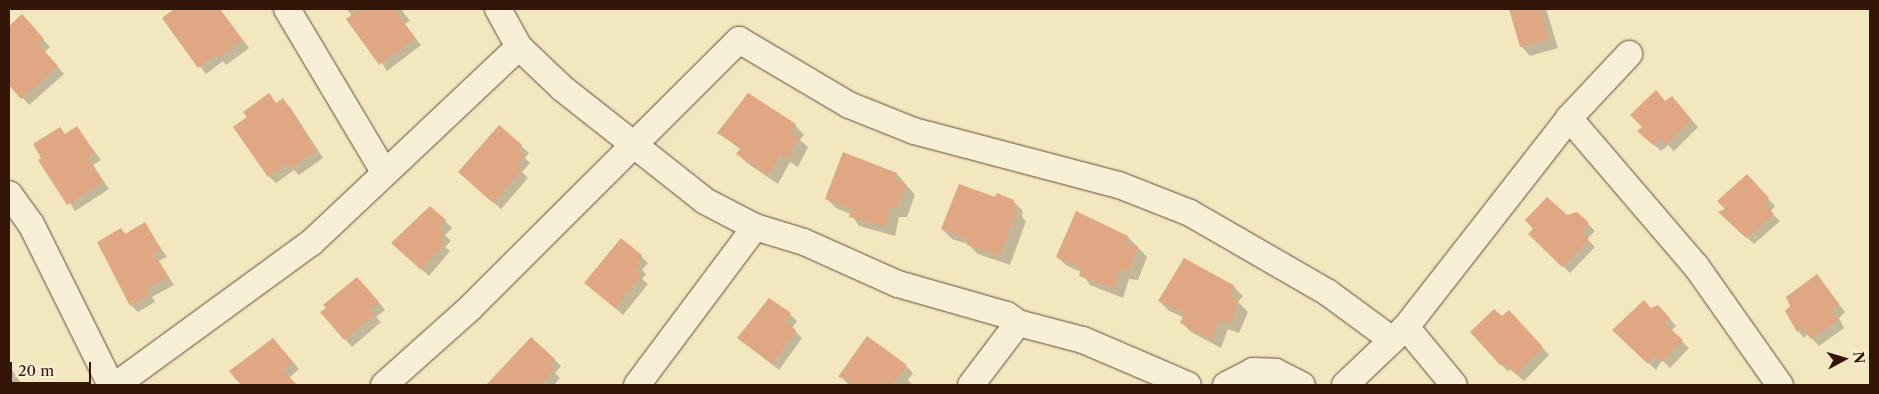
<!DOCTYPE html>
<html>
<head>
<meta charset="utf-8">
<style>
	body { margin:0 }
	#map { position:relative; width:1879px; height:394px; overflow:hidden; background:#f3e7c0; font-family:"Libre Caslon Text",serif }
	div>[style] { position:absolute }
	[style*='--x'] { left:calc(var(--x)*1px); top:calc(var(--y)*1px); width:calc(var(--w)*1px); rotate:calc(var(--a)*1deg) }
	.shadow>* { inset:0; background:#0003 }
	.building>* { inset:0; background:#e0a783 }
	.roads { filter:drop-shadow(0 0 1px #634a35) drop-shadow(0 0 1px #634a35) }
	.street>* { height:26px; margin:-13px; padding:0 13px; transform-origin:13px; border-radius:13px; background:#f7efd6 }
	span { translate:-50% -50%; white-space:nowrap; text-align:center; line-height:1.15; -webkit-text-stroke:4px #f7efd6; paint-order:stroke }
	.frame { position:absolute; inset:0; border:10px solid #331607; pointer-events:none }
	.north { position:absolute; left:1819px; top:334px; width:50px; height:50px; -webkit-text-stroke:4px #f7efd6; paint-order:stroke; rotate:84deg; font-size:14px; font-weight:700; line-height:20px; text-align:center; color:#331607 }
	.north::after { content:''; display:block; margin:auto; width:18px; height:22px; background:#331607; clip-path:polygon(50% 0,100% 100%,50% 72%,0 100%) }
	.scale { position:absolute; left:10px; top:362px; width:81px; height:22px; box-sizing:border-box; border:2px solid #331607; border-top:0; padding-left:6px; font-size:15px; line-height:18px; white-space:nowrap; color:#331607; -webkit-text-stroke:4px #f7efd6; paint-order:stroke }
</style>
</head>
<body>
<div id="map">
	<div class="shadow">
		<i style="clip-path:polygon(176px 9px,220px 9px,249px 48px,226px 65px,223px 61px,206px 74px,163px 19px)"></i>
		<i style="clip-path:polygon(347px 9px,401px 9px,410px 21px,405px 24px,421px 45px,387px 71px)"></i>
		<i style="clip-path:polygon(1510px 9px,1546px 9px,1558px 48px,1530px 56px,1521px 46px)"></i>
		<i style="clip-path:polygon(22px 16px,50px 47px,45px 52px,64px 74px,29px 105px,9px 82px,9px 27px)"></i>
		<i style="clip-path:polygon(269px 95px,277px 104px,283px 100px,290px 107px,323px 158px,299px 175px,294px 170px,276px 183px,269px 176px,249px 117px)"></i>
		<i style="clip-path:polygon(1666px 102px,1679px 105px,1698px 127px,1674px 151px,1668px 145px,1661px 151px,1646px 138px)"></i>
		<i style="clip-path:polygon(795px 125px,804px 135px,800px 140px,808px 147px,798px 167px,790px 162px,778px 184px,747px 163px,738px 154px,741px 150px,719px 133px)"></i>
		<i style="clip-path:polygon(499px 126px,529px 153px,525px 158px,530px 163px,522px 172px,528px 178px,501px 209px,467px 179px)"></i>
		<i style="clip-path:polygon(77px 128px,101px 160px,93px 165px,109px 189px,75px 211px,43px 158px,60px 129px,66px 135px)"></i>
		<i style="clip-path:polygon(843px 154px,897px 174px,915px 195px,907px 217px,899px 217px,895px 236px,859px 226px,851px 214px,836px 208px,826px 198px)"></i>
		<i style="clip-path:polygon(1753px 183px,1775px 206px,1770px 212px,1780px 221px,1754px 244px,1720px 213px)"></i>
		<i style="clip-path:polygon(995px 199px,1013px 201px,1023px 211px,1022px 217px,1026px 221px,1010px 265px,978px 254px,968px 244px,952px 239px,942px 229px)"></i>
		<i style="clip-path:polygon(1567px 216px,1588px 224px,1595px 231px,1587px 239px,1595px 247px,1570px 273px,1530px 234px,1535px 229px)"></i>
		<i style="clip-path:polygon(445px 221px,452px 228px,445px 235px,451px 241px,445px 247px,450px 251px,429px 276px,400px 250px)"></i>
		<i style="clip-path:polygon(144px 224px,167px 257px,159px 261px,174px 285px,152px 297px,155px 302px,138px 312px,131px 305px,121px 230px,126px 235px)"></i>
		<i style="clip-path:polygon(1128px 237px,1147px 257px,1138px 280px,1129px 279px,1123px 298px,1090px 285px,1081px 272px,1067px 266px,1057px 257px)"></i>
		<i style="clip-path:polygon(641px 256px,648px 263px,642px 270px,646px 274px,642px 279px,648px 284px,623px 315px,586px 283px)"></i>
		<i style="clip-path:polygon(1817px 276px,1845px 312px,1839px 318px,1844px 328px,1819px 346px,1808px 334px,1804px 338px,1798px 331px,1791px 306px)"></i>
		<i style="clip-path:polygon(364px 285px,385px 310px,376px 317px,381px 322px,352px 347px,322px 313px)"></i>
		<i style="clip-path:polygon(1234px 287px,1243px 296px,1238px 302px,1248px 312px,1239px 333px,1228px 329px,1221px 348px,1191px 332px,1181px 322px,1183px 317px,1169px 311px,1159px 301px)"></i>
		<i style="clip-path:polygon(1651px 309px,1665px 313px,1676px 326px,1671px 331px,1689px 348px,1670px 368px,1662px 360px,1656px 370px,1621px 337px)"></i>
		<i style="clip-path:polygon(790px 314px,797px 321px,792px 328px,802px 338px,779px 370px,738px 338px)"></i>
		<i style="clip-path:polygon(1502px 317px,1516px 319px,1549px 355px,1524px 381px,1510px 369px,1508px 372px,1472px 332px)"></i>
		<i style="clip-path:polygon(273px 339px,299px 369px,289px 378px,296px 385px,243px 385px,231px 371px)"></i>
		<i style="clip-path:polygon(554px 359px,561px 366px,555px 373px,560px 378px,554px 385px,499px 385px,493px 379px)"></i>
		<i style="clip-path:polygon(9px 365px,20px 382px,15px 385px,9px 385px)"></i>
		<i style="clip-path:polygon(906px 366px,913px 373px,908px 380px,913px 385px,849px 385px,840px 376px)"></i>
	</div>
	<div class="building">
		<i style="clip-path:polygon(174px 9px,220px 9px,242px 40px,218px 58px,215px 55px,198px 68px,162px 18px)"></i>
		<i style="clip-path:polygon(360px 9px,394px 9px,415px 38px,379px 65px,346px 19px)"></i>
		<i style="clip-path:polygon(1509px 9px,1540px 9px,1549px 39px,1520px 47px)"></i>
		<i style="clip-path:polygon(22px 14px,44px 39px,38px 44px,58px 66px,21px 99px,9px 85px,9px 26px)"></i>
		<i style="clip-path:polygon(1656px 90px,1665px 101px,1672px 96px,1691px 119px,1666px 145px,1660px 138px,1653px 145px,1637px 131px,1642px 127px,1630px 115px)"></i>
		<i style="clip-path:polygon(269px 93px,276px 103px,283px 98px,316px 150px,291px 169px,287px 163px,268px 177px,233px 127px,247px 117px,243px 112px)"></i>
		<i style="clip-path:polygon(748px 93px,796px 124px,790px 132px,799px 136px,788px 159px,780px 154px,768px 175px,736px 154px,741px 148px,717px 133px)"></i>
		<i style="clip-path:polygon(499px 125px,522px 145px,518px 150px,524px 156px,516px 165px,521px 170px,493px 203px,458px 172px)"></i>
		<i style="clip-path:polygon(77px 126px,95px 153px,87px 158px,103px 182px,67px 205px,38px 160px,41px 158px,33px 144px,60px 127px,65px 134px)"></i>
		<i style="clip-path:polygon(843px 152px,897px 173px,895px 179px,906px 184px,897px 208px,890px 208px,885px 227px,849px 217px,851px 209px,825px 199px)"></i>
		<i style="clip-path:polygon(1747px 174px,1769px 198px,1764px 204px,1774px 214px,1746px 238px,1718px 212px,1725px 209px,1717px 201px)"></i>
		<i style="clip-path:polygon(959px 184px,995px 197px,997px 193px,1014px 200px,1013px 209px,1017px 210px,1000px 256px,967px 245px,968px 239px,941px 229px)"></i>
		<i style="clip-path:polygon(1547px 197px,1567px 215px,1577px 212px,1589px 223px,1581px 231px,1589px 239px,1562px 267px,1528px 234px,1533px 229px,1525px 220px)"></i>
		<i style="clip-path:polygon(430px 206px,446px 220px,439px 228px,445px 233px,439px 239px,444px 243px,421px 270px,391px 243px)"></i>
		<i style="clip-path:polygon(1076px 211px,1128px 236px,1126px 244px,1138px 246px,1129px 271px,1119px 270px,1114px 289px,1079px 276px,1081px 267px,1056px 257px)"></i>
		<i style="clip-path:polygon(145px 222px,161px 249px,153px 253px,168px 277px,146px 290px,149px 295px,130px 306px,97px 242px,121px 228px,125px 234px)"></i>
		<i style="clip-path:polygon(621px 238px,642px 255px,636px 262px,640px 266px,635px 271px,641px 276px,615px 308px,584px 283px)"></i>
		<i style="clip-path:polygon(1184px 258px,1235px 286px,1229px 294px,1239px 302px,1230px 324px,1219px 320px,1212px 340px,1180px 323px,1184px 313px,1158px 301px)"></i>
		<i style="clip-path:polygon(1817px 274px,1839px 304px,1832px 311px,1838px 320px,1811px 339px,1801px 327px,1797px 332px,1785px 311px,1790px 306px,1786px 297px)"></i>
		<i style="clip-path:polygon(357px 277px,379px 302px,370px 309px,374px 315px,344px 340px,320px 312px,326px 308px,323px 305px)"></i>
		<i style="clip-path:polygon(769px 298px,791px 313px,785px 322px,796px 330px,772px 364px,737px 338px)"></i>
		<i style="clip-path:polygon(1644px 300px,1651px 308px,1658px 305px,1670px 318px,1665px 324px,1683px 340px,1662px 362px,1654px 355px,1648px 364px,1612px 330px)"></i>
		<i style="clip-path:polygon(1494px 309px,1502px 316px,1509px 310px,1543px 347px,1516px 374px,1502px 363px,1501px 366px,1470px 332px)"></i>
		<i style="clip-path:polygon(867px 336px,907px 365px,892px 385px,848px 385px,851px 380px,838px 377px)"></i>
		<i style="clip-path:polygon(531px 337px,555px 359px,549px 365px,554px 370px,540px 385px,486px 385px)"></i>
		<i style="clip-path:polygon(273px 338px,293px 362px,283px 370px,297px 385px,241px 385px,229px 371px)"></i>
	</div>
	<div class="roads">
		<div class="street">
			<i style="--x:287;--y:9;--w:190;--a:59.2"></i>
			<i style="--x:498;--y:9;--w:43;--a:61.1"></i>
			<i style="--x:519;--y:47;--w:59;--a:43.6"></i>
			<i style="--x:562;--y:88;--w:182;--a:38.3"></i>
			<i style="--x:705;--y:201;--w:56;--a:27.5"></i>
			<i style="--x:755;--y:227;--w:51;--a:17"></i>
			<i style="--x:804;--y:242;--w:103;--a:24.1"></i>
			<i style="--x:898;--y:284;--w:113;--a:15.9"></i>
			<i style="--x:1007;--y:315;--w:14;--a:36"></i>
			<i style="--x:1018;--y:323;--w:67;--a:14.7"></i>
			<i style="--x:1083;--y:340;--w:114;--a:23.2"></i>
			<i style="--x:1569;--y:118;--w:195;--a:49.4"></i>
			<i style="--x:1696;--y:266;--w:146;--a:54.8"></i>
			<i style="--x:9;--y:194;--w:37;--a:54"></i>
			<i style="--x:31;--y:224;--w:180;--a:63.6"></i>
			<i style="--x:1406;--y:327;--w:75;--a:50.4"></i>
			<i style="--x:116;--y:385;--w:243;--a:-36.1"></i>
			<i style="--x:312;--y:242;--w:284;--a:-43.3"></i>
			<i style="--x:384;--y:385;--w:115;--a:-41.8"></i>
			<i style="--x:470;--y:308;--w:380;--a:-44.9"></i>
			<i style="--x:739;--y:40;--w:128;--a:30.6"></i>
			<i style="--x:849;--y:105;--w:70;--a:21.8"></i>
			<i style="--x:914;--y:131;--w:212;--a:14.8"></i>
			<i style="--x:1119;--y:185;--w:76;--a:21.5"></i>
			<i style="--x:1190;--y:213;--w:158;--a:30"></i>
			<i style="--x:1327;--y:292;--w:81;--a:36.4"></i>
			<i style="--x:637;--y:385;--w:197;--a:-53.2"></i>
			<i style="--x:971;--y:385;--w:78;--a:-52.8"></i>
			<i style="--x:1226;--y:385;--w:30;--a:-27"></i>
			<i style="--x:1253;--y:371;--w:23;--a:2"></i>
			<i style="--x:1276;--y:372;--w:29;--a:27"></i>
			<i style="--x:1345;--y:385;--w:84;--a:-43.6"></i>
			<i style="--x:1406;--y:327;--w:265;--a:-52"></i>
			<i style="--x:1569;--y:118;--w:88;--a:-46.8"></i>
		</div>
	</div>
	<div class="frame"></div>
	<div class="north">N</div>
	<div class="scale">20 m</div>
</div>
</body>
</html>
